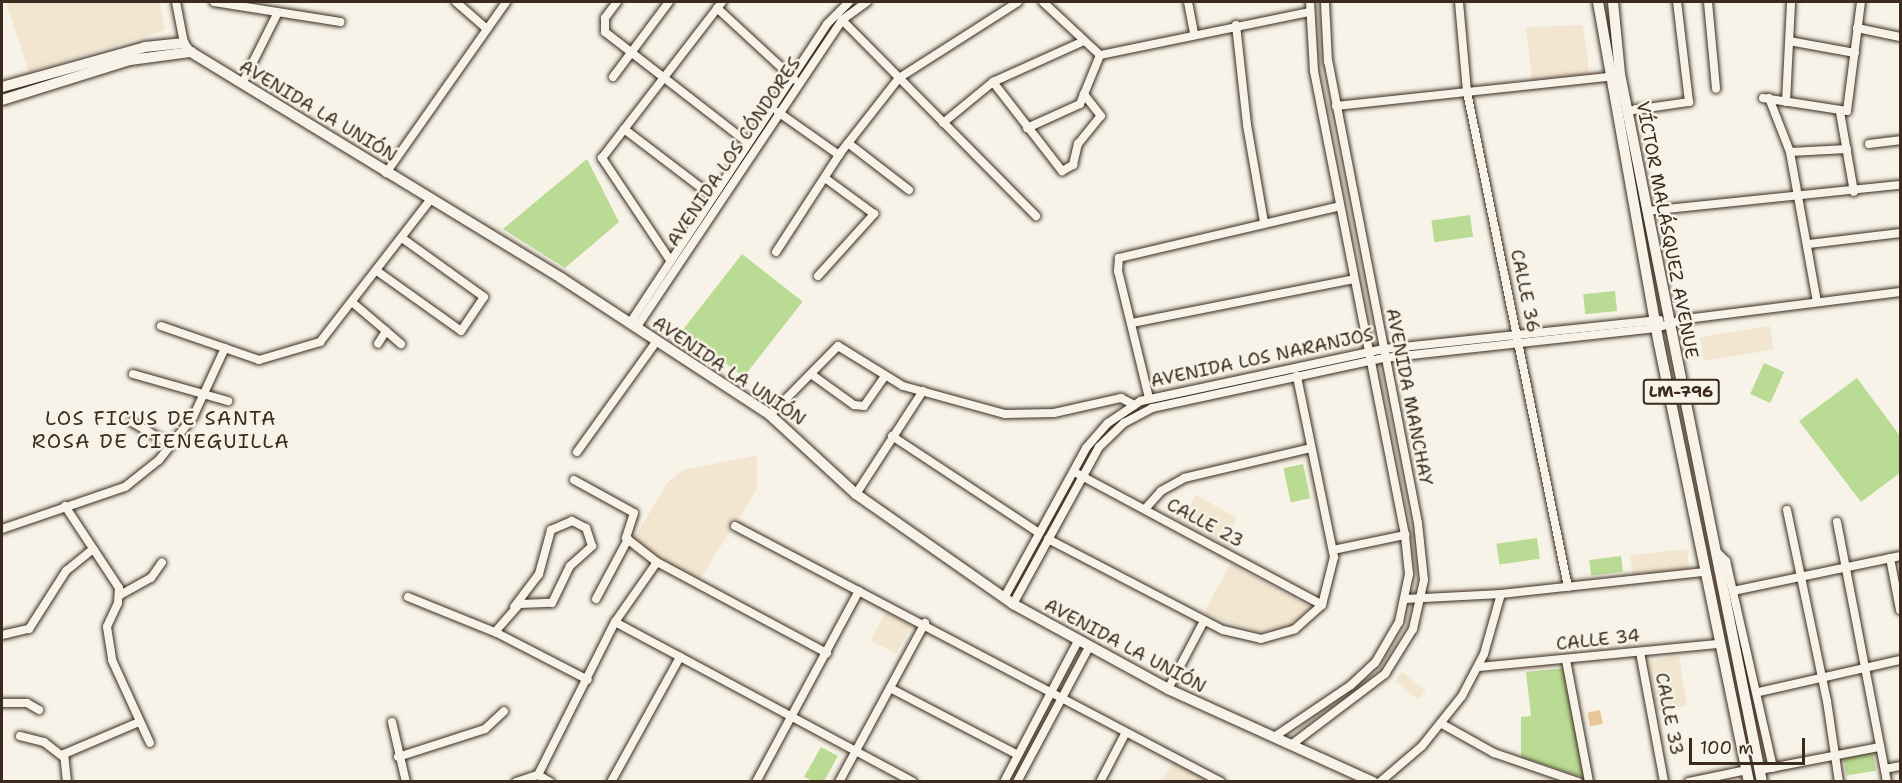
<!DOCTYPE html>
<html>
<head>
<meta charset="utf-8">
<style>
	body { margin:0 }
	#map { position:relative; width:1902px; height:783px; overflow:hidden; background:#f7f3e8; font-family:"Shantell Sans",sans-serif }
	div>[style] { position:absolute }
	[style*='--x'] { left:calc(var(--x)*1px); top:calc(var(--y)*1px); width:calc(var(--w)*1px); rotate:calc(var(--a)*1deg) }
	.built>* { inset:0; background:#f2e6d0; transform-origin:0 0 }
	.green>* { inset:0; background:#badb94; transform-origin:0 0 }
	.building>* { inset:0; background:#e8c699; transform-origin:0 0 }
	.roads { filter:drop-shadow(0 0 2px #3b2a1e) drop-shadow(0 0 2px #3b2a1e) }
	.minor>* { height:8px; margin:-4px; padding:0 4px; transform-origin:4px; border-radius:4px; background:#f7f3e8 }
	.major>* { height:10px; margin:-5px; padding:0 5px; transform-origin:5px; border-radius:5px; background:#f7f3e8 }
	span { translate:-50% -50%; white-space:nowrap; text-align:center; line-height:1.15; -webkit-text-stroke:5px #f7f3e8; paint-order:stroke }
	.shield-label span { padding:2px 4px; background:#f7f3e8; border:2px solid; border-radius:4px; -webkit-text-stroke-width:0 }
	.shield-label { font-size:16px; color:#3b2a1e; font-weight:700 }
	.street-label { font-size:18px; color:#3b2a1e }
	.neighbourhood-label { font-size:20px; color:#3b2a1e; letter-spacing:1.5px }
	.frame { position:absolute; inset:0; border:3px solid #3b2a1e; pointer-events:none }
	.scale { position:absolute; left:1689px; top:738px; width:116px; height:27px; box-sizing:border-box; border:3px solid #3b2a1e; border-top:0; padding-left:8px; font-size:18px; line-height:21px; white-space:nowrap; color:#3b2a1e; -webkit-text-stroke:4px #f7f3e8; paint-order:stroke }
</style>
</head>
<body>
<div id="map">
	<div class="built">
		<i style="clip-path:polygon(6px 2px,160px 2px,165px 30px,29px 72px)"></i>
		<i style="clip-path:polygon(1583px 25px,1589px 70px,1585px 74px,1532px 80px,1526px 27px)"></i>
		<i style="left:1770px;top:326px;width:24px;height:71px;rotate:81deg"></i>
		<i style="clip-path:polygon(757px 455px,757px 489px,700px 579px,631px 544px,667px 483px,683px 470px)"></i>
		<i style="clip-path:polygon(1196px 495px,1237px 518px,1226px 538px,1233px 543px,1229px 548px,1175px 518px,1178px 512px,1185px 515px)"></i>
		<i style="left:1687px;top:549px;width:20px;height:57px;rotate:84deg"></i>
		<i style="clip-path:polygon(1230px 564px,1310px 607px,1290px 626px,1258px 633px,1204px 613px)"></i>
		<i style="left:886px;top:612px;width:29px;height:32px;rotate:29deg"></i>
		<i style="left:1679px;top:656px;width:50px;height:30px;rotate:81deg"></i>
		<i style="left:1402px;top:672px;width:30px;height:12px;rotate:37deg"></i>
		<i style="clip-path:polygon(1173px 762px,1209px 781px,1162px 781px)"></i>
	</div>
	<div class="green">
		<i style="clip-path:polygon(587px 159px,619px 222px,565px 268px,503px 229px)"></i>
		<i style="left:1470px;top:215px;width:22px;height:39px;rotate:82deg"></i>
		<i style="left:742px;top:254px;width:77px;height:96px;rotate:38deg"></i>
		<i style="left:1615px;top:291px;width:20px;height:32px;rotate:84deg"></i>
		<i style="left:1764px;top:363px;width:22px;height:34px;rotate:24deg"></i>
		<i style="clip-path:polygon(1857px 378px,1900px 436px,1900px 473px,1861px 502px,1799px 421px)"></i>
		<i style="left:1303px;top:464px;width:35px;height:20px;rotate:78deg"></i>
		<i style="left:1537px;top:538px;width:21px;height:41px;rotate:82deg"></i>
		<i style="left:1621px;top:556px;width:16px;height:32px;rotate:83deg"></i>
		<i style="clip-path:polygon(1565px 668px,1585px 778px,1521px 757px,1521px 717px,1531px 716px,1526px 672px)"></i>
		<i style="clip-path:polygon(821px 747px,838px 756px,824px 781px,813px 781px,804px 777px)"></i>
		<i style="left:1873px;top:752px;width:19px;height:30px;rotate:81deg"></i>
	</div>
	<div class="building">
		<i style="left:1600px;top:710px;width:14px;height:13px;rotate:78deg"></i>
	</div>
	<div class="roads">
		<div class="minor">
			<i style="--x:176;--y:2;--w:42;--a:79"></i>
			<i style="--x:184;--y:43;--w:11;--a:52"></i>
			<i style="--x:214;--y:2;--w:128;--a:9"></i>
			<i style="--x:456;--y:2;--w:41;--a:41.1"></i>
			<i style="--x:617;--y:2;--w:20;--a:127"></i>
			<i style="--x:605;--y:18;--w:14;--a:90"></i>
			<i style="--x:605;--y:32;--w:181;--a:37.8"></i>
			<i style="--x:1043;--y:2;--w:78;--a:42.9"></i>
			<i style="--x:1188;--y:2;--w:33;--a:79"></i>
			<i style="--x:1459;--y:2;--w:90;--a:84.9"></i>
			<i style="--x:1467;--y:92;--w:505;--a:78.47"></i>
			<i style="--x:1708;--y:2;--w:87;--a:84.7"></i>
			<i style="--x:717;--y:8;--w:105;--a:42.7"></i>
			<i style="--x:842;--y:20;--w:276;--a:45.3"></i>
			<i style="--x:1236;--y:25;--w:101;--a:83.7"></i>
			<i style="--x:1247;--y:125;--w:98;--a:80.1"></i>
			<i style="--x:1857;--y:28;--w:44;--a:11.8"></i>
			<i style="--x:1789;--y:41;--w:67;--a:10.3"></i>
			<i style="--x:613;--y:77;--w:94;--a:-53.3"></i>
			<i style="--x:993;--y:82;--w:113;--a:52.2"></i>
			<i style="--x:1062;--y:171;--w:13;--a:-29"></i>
			<i style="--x:1073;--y:165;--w:22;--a:-77"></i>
			<i style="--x:1078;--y:144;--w:36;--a:-51"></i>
			<i style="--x:1101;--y:116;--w:28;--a:-128"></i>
			<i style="--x:242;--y:84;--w:80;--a:-63.4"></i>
			<i style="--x:1763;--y:98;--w:85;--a:8.8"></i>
			<i style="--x:1847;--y:111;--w:110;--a:-82.7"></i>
			<i style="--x:1769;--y:98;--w:58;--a:68.7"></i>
			<i style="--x:1790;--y:152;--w:152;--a:79.8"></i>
			<i style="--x:1786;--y:102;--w:100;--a:-87.1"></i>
			<i style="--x:1336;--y:106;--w:274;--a:-6.1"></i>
			<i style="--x:1627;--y:111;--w:63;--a:-8.3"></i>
			<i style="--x:1689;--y:102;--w:101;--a:-96.8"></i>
			<i style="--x:778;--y:112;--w:75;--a:35.2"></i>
			<i style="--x:1840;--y:112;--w:81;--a:80.1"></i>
			<i style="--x:943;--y:123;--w:65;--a:-39.4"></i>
			<i style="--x:993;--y:82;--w:100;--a:-24.3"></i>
			<i style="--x:1027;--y:128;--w:58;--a:-24.4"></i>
			<i style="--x:1080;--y:104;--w:53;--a:-67.8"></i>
			<i style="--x:1100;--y:55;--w:214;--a:-11.6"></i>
			<i style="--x:624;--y:129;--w:111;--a:37.3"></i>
			<i style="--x:848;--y:143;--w:77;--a:37.6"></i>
			<i style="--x:1869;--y:144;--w:31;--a:-7"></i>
			<i style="--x:1790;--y:152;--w:57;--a:-3"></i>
			<i style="--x:386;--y:173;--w:209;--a:-54.9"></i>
			<i style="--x:1647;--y:211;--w:254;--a:-5.9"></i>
			<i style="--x:1809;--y:244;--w:92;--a:-6.9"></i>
			<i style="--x:776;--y:252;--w:119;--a:-57"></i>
			<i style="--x:841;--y:152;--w:94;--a:-51.9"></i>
			<i style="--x:899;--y:78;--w:141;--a:-32.6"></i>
			<i style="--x:670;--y:260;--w:123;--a:-123.7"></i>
			<i style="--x:602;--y:158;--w:197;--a:-52.4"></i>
			<i style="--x:377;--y:271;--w:103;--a:35.5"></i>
			<i style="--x:461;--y:331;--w:41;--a:-55.9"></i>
			<i style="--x:484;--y:297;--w:101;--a:-144.3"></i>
			<i style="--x:818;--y:276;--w:84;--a:-47.9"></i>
			<i style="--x:874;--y:214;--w:61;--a:-143.7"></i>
			<i style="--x:353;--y:303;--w:43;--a:40.3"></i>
			<i style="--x:386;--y:331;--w:15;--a:122"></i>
			<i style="--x:630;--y:323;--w:358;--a:-56.6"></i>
			<i style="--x:827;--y:24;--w:31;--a:-45"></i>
			<i style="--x:1132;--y:323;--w:226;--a:-11.2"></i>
			<i style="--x:161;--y:326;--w:104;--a:19.1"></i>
			<i style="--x:259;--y:360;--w:64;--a:-16.4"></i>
			<i style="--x:320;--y:342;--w:181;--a:-52.2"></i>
			<i style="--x:636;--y:328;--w:371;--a:-56.2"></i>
			<i style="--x:842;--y:20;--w:31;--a:-36"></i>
			<i style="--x:386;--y:331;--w:20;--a:41"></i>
			<i style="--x:133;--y:374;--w:99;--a:15.9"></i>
			<i style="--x:811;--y:374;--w:53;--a:35.8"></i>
			<i style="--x:854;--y:405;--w:10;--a:6"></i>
			<i style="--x:864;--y:406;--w:37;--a:-55"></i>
			<i style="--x:1149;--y:398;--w:131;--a:-103.7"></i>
			<i style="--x:1118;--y:271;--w:13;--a:-86"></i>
			<i style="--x:1119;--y:258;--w:227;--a:-13.2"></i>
			<i style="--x:770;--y:415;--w:97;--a:-45.4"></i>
			<i style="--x:838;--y:346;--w:76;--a:31.6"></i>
			<i style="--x:903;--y:386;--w:106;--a:15.4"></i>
			<i style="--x:1005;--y:414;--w:49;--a:-1.2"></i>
			<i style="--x:1054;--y:413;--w:69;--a:-12.6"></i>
			<i style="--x:1121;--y:398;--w:15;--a:28"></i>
			<i style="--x:132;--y:422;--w:45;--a:30.5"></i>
			<i style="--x:892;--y:436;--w:176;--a:33.4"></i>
			<i style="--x:577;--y:452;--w:135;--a:-54.3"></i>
			<i style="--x:1078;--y:474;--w:277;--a:28.2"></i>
			<i style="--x:574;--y:480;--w:68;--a:28.8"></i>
			<i style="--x:634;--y:513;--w:26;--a:108"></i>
			<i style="--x:626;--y:538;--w:39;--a:38"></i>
			<i style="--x:657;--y:562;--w:193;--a:28.2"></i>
			<i style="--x:856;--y:494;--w:123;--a:-57"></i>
			<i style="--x:65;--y:506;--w:98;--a:56.6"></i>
			<i style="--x:119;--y:588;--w:15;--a:94"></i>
			<i style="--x:118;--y:603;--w:26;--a:115"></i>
			<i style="--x:107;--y:627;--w:33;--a:81"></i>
			<i style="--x:112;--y:660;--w:91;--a:65.4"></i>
			<i style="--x:1145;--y:509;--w:24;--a:-48"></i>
			<i style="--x:1161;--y:491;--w:26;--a:-29"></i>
			<i style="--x:1184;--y:478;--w:130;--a:-13.3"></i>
			<i style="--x:1787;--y:510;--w:195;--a:78.2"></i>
			<i style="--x:1827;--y:701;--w:82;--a:81.6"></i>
			<i style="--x:1837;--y:522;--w:265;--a:79.1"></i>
			<i style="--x:735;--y:526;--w:549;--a:27.78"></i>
			<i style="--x:2;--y:529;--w:130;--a:-18.9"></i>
			<i style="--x:125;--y:487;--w:43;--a:-38.5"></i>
			<i style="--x:159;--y:460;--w:55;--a:-51.7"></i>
			<i style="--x:193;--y:417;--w:76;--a:-65.1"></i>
			<i style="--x:1048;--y:539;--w:197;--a:27.5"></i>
			<i style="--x:1223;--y:630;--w:39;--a:13"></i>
			<i style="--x:1261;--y:639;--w:35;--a:-16"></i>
			<i style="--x:1295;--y:629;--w:36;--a:-42"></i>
			<i style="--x:1322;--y:605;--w:49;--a:-76"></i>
			<i style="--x:1334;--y:557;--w:185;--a:-101.6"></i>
			<i style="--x:1333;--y:550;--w:74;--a:-11.8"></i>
			<i style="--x:1715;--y:550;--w:16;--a:45"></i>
			<i style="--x:1726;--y:561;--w:212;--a:77.2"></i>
			<i style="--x:1890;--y:558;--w:53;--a:79.1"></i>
			<i style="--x:1733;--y:591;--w:171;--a:-11.8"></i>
			<i style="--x:120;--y:595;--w:35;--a:-29"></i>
			<i style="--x:151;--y:578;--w:19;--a:-55"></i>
			<i style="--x:408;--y:597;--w:96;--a:22"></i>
			<i style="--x:497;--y:633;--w:102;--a:27.3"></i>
			<i style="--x:1004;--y:598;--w:171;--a:-61.3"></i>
			<i style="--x:1086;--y:448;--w:33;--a:-49"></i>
			<i style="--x:1108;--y:423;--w:40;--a:-34"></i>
			<i style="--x:1141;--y:401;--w:248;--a:-12.1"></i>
			<i style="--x:1383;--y:349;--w:278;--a:-6"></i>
			<i style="--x:596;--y:599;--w:68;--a:-61.9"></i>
			<i style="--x:1405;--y:599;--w:96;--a:-3"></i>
			<i style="--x:1501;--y:594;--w:205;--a:-6.2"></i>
			<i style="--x:1013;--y:604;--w:179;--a:-61.3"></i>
			<i style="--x:1099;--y:447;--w:35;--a:-44"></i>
			<i style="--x:1124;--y:423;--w:32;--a:-28"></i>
			<i style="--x:1152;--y:408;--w:237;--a:-12.2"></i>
			<i style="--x:1384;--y:358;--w:274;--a:-6.3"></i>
			<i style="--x:1656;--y:328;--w:31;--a:-17"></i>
			<i style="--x:1686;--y:319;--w:216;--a:-7.2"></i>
			<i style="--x:615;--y:622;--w:338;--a:28.2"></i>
			<i style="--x:495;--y:632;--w:37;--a:-49"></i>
			<i style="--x:519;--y:604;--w:33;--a:-2"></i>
			<i style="--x:552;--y:603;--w:41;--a:-64.1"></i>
			<i style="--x:570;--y:566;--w:30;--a:-42"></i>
			<i style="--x:592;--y:546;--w:19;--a:-108"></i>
			<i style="--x:586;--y:528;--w:16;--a:-153"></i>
			<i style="--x:572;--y:521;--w:23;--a:157"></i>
			<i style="--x:551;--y:530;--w:46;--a:105.3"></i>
			<i style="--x:539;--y:574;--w:41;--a:127.1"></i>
			<i style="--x:2;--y:635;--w:28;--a:-13"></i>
			<i style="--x:29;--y:629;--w:69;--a:-57.5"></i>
			<i style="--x:66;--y:571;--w:35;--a:-39"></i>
			<i style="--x:1640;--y:652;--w:132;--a:79.5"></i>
			<i style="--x:1566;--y:660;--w:124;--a:79.3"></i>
			<i style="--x:1479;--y:667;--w:242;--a:-5.5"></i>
			<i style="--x:890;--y:688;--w:144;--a:27.6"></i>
			<i style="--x:1168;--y:689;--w:75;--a:-62.1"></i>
			<i style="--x:1759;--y:692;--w:145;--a:-12.8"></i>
			<i style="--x:2;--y:703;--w:25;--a:0"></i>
			<i style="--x:27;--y:703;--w:14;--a:30"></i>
			<i style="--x:392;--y:722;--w:62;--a:76.9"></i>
			<i style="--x:1442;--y:724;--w:60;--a:29.1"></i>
			<i style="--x:1494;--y:753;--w:89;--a:19"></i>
			<i style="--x:20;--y:736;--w:25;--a:14"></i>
			<i style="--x:44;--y:742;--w:23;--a:38"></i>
			<i style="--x:1274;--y:737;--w:93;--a:-34"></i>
			<i style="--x:1351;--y:685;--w:33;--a:-43"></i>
			<i style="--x:1375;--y:663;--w:48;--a:-59.7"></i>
			<i style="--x:1399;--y:622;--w:49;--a:-78.2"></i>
			<i style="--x:1409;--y:574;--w:39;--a:-96"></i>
			<i style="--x:1405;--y:535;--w:473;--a:-101.1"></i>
			<i style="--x:1314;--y:71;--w:69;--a:-93.3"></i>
			<i style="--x:1291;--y:745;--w:118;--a:-37.1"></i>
			<i style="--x:1385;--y:674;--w:53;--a:-58.1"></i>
			<i style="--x:1413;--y:629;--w:50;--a:-77.3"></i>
			<i style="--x:1424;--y:580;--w:57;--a:-96"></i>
			<i style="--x:1418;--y:523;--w:470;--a:-101"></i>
			<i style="--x:1328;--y:62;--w:60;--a:-92.9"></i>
			<i style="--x:398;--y:757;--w:91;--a:-17.8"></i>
			<i style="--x:485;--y:729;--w:26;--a:-43"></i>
			<i style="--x:1885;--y:769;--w:15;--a:-11"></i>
			<i style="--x:1760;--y:770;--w:122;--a:-10.9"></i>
			<i style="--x:538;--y:775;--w:14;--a:30"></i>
			<i style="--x:67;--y:782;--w:28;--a:-96"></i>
			<i style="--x:64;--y:754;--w:82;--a:-23.1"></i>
			<i style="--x:516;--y:782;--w:23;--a:-18"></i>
			<i style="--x:538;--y:775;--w:171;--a:-63.3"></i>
			<i style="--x:615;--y:622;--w:73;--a:-55"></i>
			<i style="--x:611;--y:782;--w:143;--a:-61.1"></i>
			<i style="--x:756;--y:782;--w:217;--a:-61.7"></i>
			<i style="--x:839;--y:782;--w:181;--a:-61.6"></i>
			<i style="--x:1004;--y:782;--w:159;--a:-62.3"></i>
			<i style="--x:1017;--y:782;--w:153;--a:-61.9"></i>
			<i style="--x:1100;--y:782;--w:56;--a:-62.5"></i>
			<i style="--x:1380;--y:782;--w:55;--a:-40.6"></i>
			<i style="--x:1422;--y:746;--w:64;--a:-51.3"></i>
			<i style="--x:1462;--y:696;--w:47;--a:-62.4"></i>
			<i style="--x:1484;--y:654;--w:62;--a:-74.2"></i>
			<i style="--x:1689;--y:782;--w:59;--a:-11.7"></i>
		</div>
		<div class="major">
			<i style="--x:1598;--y:2;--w:347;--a:79.9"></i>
			<i style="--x:1659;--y:344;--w:447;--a:78.4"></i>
			<i style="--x:1613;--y:2;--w:72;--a:84.4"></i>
			<i style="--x:1620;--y:74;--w:722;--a:78.66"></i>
			<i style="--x:2;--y:87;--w:148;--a:-15.6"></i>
			<i style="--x:145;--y:47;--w:39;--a:-6"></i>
			<i style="--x:2;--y:100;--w:134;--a:-17.4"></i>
			<i style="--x:130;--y:60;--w:62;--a:-7.5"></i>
			<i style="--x:191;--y:52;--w:434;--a:31.4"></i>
			<i style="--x:561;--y:278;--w:250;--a:33.2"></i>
			<i style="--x:770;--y:415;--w:117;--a:42.6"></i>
			<i style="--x:856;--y:494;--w:192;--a:35"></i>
			<i style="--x:1013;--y:604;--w:177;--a:28.7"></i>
			<i style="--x:1168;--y:689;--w:225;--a:24.4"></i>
		</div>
	</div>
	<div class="shield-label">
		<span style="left:1681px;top:392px">LM-796</span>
	</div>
	<div class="street-label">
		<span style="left:318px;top:111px;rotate:31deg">AVENIDA LA UNIÓN</span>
		<span style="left:734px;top:152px;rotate:-56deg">AVENIDA LOS CÓNDORES</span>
		<span style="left:1667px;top:230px;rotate:79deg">VÍCTOR MALÁSQUEZ AVENUE</span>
		<span style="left:1525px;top:291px;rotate:78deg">CALLE 36</span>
		<span style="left:1262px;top:358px;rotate:-12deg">AVENIDA LOS NARANJOS</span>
		<span style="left:729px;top:371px;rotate:34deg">AVENIDA LA UNIÓN</span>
		<span style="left:1409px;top:397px;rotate:79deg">AVENIDA MANCHAY</span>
		<span style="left:1205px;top:523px;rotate:28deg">CALLE 23</span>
		<span style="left:1598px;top:640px;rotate:-6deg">CALLE 34</span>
		<span style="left:1125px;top:646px;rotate:28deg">AVENIDA LA UNIÓN</span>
		<span style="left:1669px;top:714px;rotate:79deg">CALLE 33</span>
	</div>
	<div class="neighbourhood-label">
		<span style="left:161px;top:430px">LOS FICUS DE SANTA<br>ROSA DE CIENEGUILLA</span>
	</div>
	<div class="frame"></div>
	<div class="scale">100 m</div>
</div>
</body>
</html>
